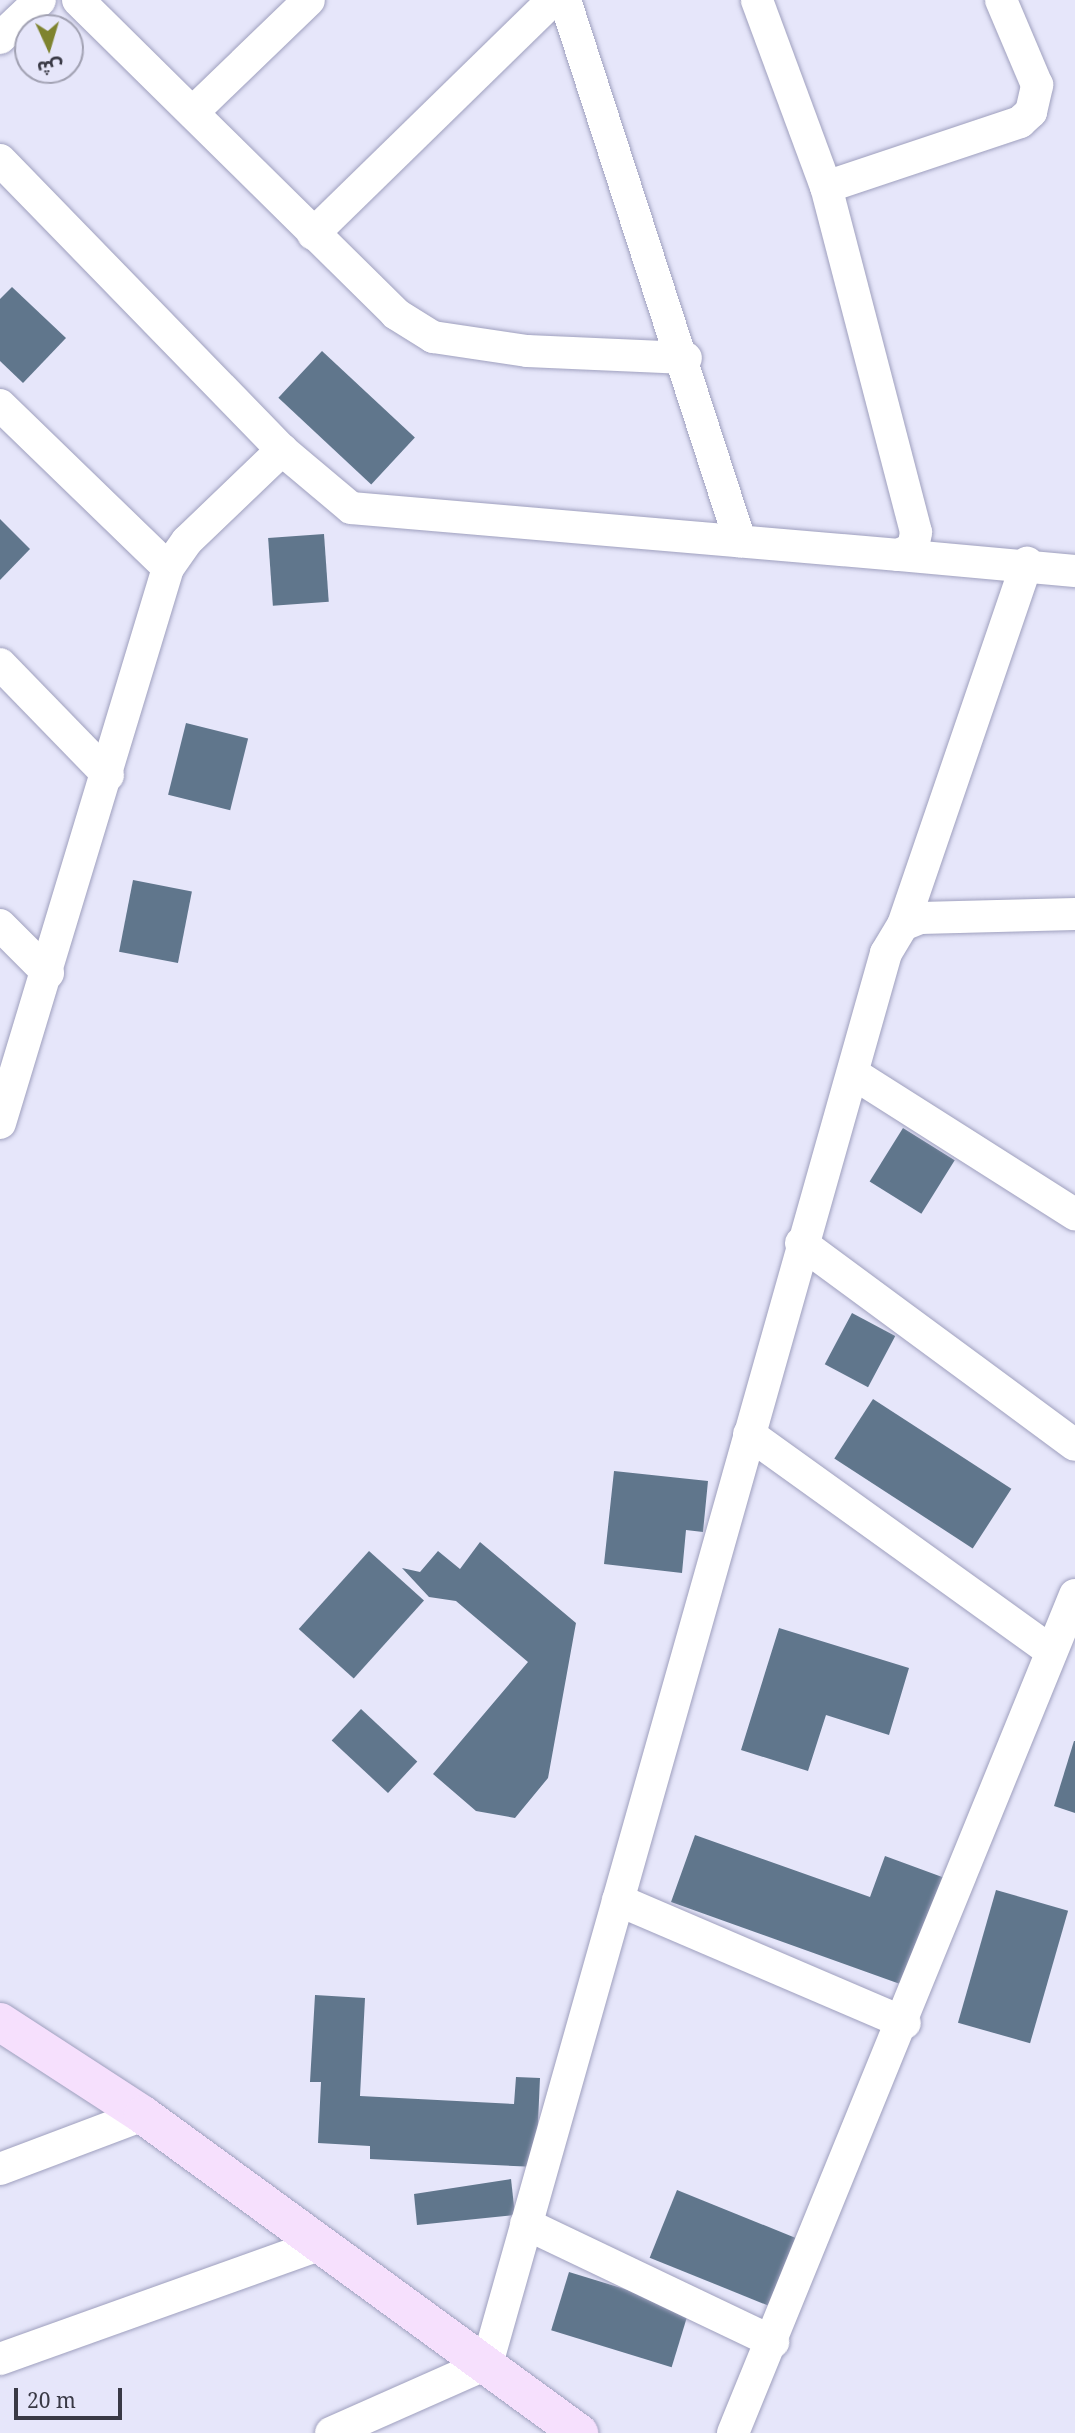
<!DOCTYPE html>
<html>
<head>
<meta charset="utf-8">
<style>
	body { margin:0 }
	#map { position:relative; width:1075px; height:2433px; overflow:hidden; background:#e6e6fa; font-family:"Noto Serif","Noto Sans Arabic",serif }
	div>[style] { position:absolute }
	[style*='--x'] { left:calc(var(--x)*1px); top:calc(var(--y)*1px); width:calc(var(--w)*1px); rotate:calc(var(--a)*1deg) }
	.building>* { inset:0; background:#60768c; transform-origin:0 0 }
	.roads { filter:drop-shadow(0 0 2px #9fa0be) drop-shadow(0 0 2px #9fa0be) }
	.street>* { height:32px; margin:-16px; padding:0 16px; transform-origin:16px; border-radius:16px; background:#fff }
	.secondary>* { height:38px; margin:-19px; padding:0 19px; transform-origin:19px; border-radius:19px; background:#f6e0fd }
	span { translate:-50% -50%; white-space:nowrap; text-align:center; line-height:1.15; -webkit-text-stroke:7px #e6e6fa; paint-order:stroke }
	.north { position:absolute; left:14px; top:14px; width:70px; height:70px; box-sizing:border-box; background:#e6e6fa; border:2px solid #a1a1b2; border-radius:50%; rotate:176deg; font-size:19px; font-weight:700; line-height:28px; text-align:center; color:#393945 }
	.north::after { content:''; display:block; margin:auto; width:24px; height:32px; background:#7e832e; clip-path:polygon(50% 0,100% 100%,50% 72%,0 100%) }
	.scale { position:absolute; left:14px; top:2388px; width:108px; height:32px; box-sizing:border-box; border:4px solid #393945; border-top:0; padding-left:9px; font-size:21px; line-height:24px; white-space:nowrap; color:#393945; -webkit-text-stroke:5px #e6e6fa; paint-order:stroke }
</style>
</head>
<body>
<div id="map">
	<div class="building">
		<i style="clip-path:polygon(12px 287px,66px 338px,23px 383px,0 361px,0 299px)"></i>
		<i style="left:322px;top:351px;width:127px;height:64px;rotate:43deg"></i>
		<i style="clip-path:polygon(0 519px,30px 549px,0 580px)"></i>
		<i style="left:324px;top:534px;width:68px;height:56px;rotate:86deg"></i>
		<i style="left:186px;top:723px;width:64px;height:74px;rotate:14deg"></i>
		<i style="left:133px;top:880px;width:60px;height:73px;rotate:11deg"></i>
		<i style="left:903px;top:1128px;width:61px;height:63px;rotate:32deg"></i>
		<i style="left:852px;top:1313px;width:49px;height:58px;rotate:28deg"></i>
		<i style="left:873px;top:1399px;width:165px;height:71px;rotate:33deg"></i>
		<i style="clip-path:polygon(614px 1471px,708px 1481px,703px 1532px,686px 1530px,682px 1573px,604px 1564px)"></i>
		<i style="clip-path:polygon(480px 1542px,576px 1623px,548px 1778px,515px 1818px,476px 1811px,433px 1774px,528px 1662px,456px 1601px,429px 1597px,402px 1568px,420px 1572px,438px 1551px,460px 1569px)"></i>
		<i style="left:369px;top:1551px;width:74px;height:105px;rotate:42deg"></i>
		<i style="clip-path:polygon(779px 1628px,909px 1668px,889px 1735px,826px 1715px,808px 1771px,741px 1750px)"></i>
		<i style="left:361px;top:1709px;width:77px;height:43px;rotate:43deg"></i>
		<i style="clip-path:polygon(1074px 1741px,1075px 1741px,1075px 1813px,1054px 1806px)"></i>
		<i style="clip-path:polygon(695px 1835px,870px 1897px,885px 1856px,953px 1881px,914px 1989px,671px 1902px)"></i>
		<i style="left:996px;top:1890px;width:75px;height:138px;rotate:16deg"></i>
		<i style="clip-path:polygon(315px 1995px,365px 1998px,360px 2096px,514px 2104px,516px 2077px,540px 2078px,536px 2167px,370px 2159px,370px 2146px,318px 2143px,321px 2082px,310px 2082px)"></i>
		<i style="clip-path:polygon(511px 2179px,515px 2215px,417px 2225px,414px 2194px)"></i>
		<i style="left:677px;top:2190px;width:138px;height:73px;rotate:22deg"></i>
		<i style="left:569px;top:2272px;width:126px;height:61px;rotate:17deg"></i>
	</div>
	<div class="roads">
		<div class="street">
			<i style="--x:78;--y:0;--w:447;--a:44.6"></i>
			<i style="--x:396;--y:314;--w:44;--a:31.9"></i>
			<i style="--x:433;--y:337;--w:95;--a:8.5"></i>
			<i style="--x:527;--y:351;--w:159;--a:2.5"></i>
			<i style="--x:565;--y:0;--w:569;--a:72.07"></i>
			<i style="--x:0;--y:38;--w:55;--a:-43.5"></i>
			<i style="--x:193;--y:112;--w:161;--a:-44"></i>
			<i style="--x:0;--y:160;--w:405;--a:45.8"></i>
			<i style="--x:282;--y:450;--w:90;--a:40"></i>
			<i style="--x:351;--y:508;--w:550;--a:4.9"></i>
			<i style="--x:899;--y:555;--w:16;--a:-27"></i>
			<i style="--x:913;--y:548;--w:16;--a:-79"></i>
			<i style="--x:916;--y:532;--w:357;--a:-104.6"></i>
			<i style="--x:826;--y:187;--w:199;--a:-110.3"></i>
			<i style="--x:826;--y:187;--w:205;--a:-18.5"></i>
			<i style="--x:1020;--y:122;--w:15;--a:-42"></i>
			<i style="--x:1031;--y:112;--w:28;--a:-77"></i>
			<i style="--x:1037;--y:85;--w:92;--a:-113"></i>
			<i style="--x:313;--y:234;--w:335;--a:-44.3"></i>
			<i style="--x:0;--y:405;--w:234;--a:44.1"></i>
			<i style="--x:899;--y:555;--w:177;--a:5.2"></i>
			<i style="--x:0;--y:664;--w:155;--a:45.8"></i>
			<i style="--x:0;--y:925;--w:68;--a:45"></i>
			<i style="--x:903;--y:925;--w:18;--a:-22"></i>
			<i style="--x:920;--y:918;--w:155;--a:-1.5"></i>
			<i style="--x:854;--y:1074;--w:262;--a:32.4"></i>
			<i style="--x:0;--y:1123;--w:580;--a:-73.16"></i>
			<i style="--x:168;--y:568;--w:33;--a:-55"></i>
			<i style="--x:187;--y:541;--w:132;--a:-43.8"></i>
			<i style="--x:801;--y:1243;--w:340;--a:36.4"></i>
			<i style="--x:749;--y:1434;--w:370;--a:35.7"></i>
			<i style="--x:618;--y:1900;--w:312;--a:23.2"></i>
			<i style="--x:0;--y:2169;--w:153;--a:-20.7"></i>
			<i style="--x:526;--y:2224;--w:274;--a:25.5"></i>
			<i style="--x:0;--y:2359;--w:342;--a:-19.7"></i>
			<i style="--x:331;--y:2433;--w:171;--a:-23.9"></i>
			<i style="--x:487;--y:2364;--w:1466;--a:-74.21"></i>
			<i style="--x:886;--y:953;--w:33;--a:-59"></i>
			<i style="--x:903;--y:925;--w:383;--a:-71.1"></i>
			<i style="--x:733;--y:2433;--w:905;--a:-67.8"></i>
		</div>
		<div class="secondary">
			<i style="--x:0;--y:2022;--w:171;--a:33"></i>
			<i style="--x:143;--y:2115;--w:540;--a:36.11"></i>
		</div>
	</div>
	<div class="north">ش</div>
	<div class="scale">20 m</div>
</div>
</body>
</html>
